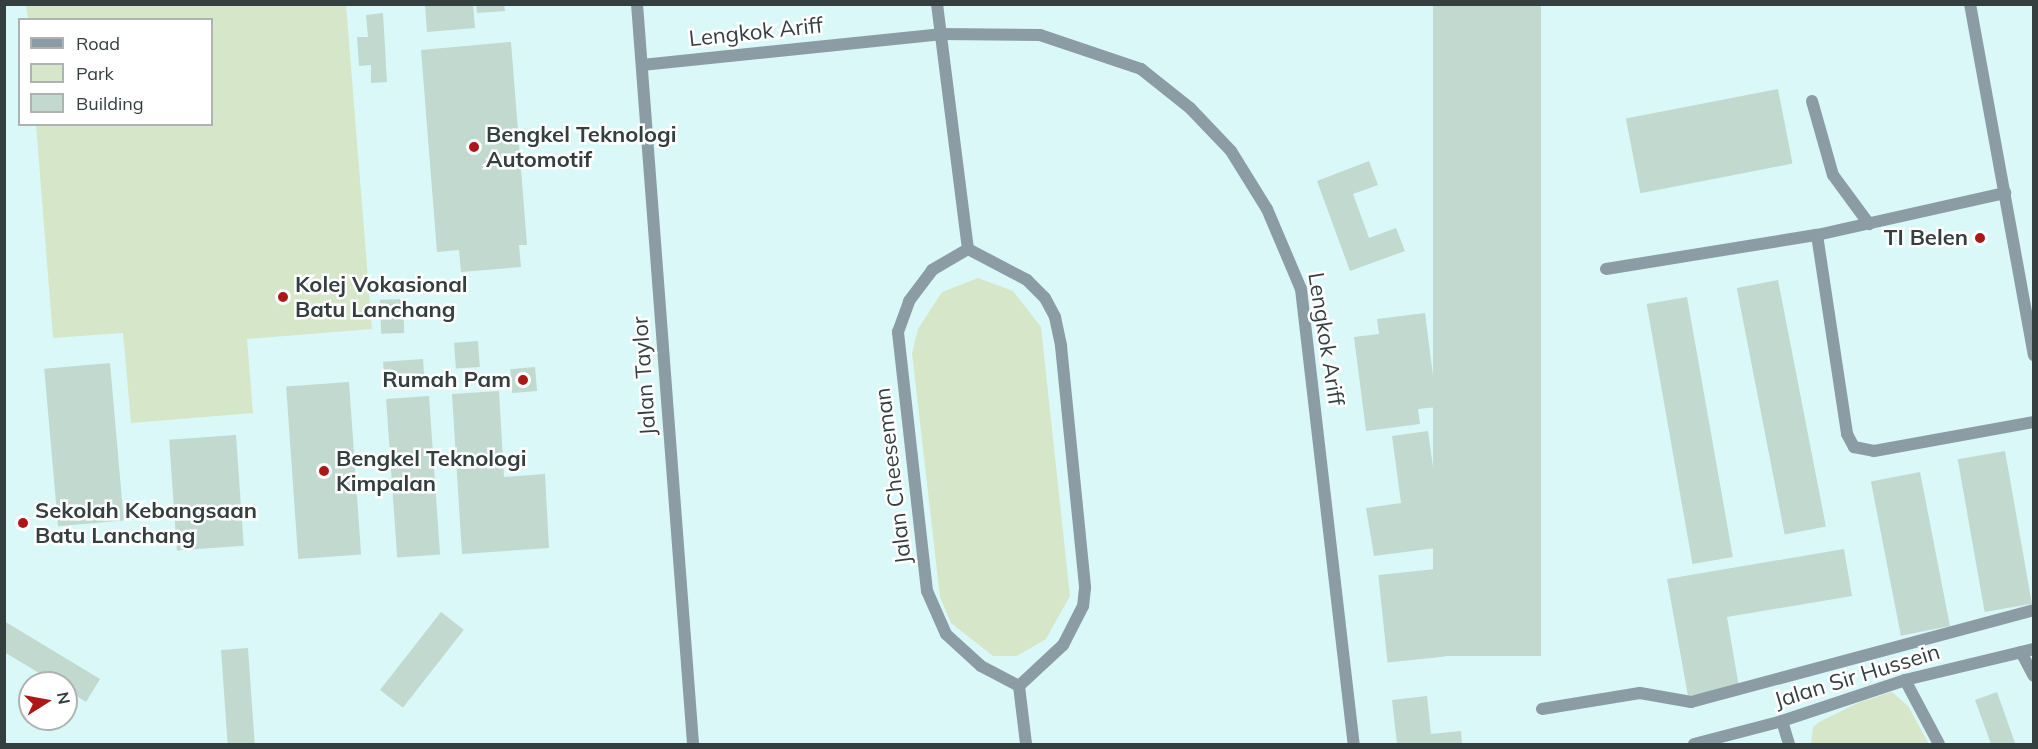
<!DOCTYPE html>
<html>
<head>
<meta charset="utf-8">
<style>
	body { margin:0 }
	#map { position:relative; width:2038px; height:749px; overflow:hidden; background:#dbf8f9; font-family:Mulish,sans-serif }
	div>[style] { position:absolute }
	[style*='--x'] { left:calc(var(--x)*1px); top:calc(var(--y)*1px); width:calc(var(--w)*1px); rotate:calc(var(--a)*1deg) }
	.green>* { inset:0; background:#d6e6c9 }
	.building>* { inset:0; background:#c1d9ce; transform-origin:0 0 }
	.lane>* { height:12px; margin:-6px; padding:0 6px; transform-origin:6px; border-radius:6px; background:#8b9ca5 }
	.street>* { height:12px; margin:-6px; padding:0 6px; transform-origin:6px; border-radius:6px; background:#8b9ca5 }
	.dots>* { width:16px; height:16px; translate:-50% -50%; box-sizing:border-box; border:3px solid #fff; border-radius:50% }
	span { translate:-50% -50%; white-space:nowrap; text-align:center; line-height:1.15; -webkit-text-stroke:5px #fff; paint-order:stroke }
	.street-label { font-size:22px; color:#343f40 }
	.poi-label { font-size:22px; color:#343f40; font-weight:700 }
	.left { translate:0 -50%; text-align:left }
	.right { translate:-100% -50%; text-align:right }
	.frame { position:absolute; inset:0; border:6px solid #343f40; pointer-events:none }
	.legend { position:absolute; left:18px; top:18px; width:195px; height:108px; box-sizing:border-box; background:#fff; border:2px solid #aeb2b3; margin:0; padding:8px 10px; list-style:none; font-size:18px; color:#343f40 }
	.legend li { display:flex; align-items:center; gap:12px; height:30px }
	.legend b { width:30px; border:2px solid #aeb2b3 }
	.north { position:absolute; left:18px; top:671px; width:60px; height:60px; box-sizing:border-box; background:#fff; border:2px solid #aeb2b3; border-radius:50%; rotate:79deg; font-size:16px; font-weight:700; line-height:24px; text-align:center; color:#343f40 }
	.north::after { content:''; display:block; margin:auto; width:21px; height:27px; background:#ab1817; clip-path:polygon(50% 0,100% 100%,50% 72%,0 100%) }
</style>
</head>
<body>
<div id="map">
	<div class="green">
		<i style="clip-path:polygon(26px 5px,346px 5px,372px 329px,247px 339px,253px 413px,131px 423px,123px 333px,53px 338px,36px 125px,212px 124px,212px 20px,28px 19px)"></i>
		<i style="clip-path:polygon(978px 278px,1013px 291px,1041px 327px,1070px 596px,1046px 639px,1017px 656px,993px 656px,951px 623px,940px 597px,912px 353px,918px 329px,942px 292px)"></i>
		<i style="clip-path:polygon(1892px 692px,1908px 706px,1929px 744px,1811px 744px,1813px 727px,1819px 722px,1860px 702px)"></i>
	</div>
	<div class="building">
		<i style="clip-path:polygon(425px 4px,473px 4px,475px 28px,427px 32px)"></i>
		<i style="clip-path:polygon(476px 4px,504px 4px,505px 11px,477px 13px)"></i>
		<i style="left:1433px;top:4px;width:108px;height:652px"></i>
		<i style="clip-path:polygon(383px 13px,387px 82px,371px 83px,371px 65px,359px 66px,357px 37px,368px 37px,366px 15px)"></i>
		<i style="clip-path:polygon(511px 42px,527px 245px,519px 245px,521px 267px,461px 272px,459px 250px,437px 252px,421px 50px)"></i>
		<i style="left:1778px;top:89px;width:76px;height:155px;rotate:79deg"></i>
		<i style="clip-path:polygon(1369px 161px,1378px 185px,1353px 194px,1369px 238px,1396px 228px,1405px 251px,1350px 271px,1317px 181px)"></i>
		<i style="left:1778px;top:280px;width:251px;height:42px;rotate:79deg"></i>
		<i style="left:1687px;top:297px;width:264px;height:41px;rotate:80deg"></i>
		<i style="left:403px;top:299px;width:34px;height:23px;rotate:88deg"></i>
		<i style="clip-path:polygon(1425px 313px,1437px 407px,1418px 409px,1420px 424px,1366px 431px,1354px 337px,1379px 334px,1377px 319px)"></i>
		<i style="left:478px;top:341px;width:26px;height:24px;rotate:86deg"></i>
		<i style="left:423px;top:359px;width:16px;height:40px;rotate:86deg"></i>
		<i style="left:110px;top:363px;width:158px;height:66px;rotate:85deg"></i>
		<i style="left:535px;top:367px;width:24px;height:25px;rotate:85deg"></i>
		<i style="left:349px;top:382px;width:173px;height:63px;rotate:86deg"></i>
		<i style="clip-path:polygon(499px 391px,504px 477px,545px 474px,549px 548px,462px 554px,452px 394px)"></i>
		<i style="left:429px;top:396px;width:159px;height:43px;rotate:86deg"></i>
		<i style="clip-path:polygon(1428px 431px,1444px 547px,1374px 556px,1366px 508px,1401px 503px,1392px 436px)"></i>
		<i style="left:236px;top:435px;width:111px;height:67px;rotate:86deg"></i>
		<i style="left:2005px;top:451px;width:155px;height:48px;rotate:80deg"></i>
		<i style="left:1920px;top:472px;width:157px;height:50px;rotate:79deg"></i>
		<i style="clip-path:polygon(1844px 549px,1852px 596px,1727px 617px,1739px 687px,1688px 696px,1667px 579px)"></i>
		<i style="left:1436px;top:569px;width:88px;height:58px;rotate:84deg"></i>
		<i style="left:441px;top:612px;width:29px;height:99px;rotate:38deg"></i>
		<i style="clip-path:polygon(4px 621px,100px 679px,86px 702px,66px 689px,66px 683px,56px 683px,4px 652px)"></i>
		<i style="left:248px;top:648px;width:96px;height:27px;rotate:86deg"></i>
		<i style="clip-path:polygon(1997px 692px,2015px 743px,2010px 744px,1991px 744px,1975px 700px)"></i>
		<i style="clip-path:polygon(1427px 696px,1431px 734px,1461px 731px,1462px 744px,1397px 744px,1392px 700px)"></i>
	</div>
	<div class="lane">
		<i style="--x:1970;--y:4;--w:357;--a:79.7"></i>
		<i style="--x:1812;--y:101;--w:77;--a:74.2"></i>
		<i style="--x:1833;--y:175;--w:61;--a:53.7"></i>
		<i style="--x:1817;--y:235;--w:201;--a:81.4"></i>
		<i style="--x:1847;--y:434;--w:15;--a:62"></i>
		<i style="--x:1854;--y:447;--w:20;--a:11"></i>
		<i style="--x:1874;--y:451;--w:163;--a:-10.3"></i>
		<i style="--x:1606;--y:269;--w:214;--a:-9.2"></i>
		<i style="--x:1817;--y:235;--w:193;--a:-12.6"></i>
		<i style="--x:2021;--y:652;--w:27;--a:62"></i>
		<i style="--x:1542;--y:709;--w:99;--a:-9.3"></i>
		<i style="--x:1640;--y:693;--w:52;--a:10"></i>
		<i style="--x:1691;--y:702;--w:355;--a:-15"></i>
	</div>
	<div class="street">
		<i style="--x:637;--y:4;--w:742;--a:85.67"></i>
		<i style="--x:937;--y:4;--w:247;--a:82.8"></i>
		<i style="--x:642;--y:65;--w:300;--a:-5.9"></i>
		<i style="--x:940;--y:34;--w:100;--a:0.6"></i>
		<i style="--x:1040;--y:35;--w:107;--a:18.6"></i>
		<i style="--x:1141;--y:69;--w:63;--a:38.5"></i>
		<i style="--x:1190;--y:108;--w:59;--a:46.4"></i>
		<i style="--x:1231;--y:151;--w:68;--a:58.2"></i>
		<i style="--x:1267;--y:209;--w:87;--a:67"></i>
		<i style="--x:1301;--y:289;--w:458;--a:83.4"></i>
		<i style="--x:968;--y:249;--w:67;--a:27.7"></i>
		<i style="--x:1027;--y:280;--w:25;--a:45"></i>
		<i style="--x:1045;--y:298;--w:21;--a:62"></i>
		<i style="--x:1055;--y:317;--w:30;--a:78"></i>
		<i style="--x:1061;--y:346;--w:243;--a:84.3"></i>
		<i style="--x:1085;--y:588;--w:18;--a:96"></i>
		<i style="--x:1083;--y:606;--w:44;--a:117.1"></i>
		<i style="--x:1063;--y:645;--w:60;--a:137"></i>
		<i style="--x:1019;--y:686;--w:43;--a:-152.2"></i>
		<i style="--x:981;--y:666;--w:47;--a:-137.6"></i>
		<i style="--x:946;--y:634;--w:47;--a:-113.8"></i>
		<i style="--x:927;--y:591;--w:261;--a:-96.4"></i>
		<i style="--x:898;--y:332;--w:33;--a:-70"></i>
		<i style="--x:909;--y:301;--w:39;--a:-53"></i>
		<i style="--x:932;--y:270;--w:42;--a:-30.3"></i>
		<i style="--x:1905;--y:680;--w:72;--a:62"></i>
		<i style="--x:1019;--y:686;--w:58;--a:83.1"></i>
		<i style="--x:1782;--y:721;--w:24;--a:73"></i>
		<i style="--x:1694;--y:744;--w:91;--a:-14.6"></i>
		<i style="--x:1782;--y:721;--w:130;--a:-18.4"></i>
		<i style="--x:1905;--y:680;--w:133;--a:-13.5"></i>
	</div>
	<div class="dots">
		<i style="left:474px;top:147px;background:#ab1817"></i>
		<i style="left:1980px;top:238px;background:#ab1817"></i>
		<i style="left:283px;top:297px;background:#ab1817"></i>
		<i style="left:523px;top:380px;background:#ab1817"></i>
		<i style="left:324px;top:471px;background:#ab1817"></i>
		<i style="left:23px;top:523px;background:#ab1817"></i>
	</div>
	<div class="street-label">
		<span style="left:756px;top:32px;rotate:-6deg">Lengkok Ariff</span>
		<span style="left:1326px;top:339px;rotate:81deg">Lengkok Ariff</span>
		<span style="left:644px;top:376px;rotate:-94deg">Jalan Taylor</span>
		<span style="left:893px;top:476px;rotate:-97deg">Jalan Cheeseman</span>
		<span style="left:1857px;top:676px;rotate:-17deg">Jalan Sir Hussein</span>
	</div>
	<div class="poi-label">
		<span class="left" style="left:486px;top:147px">Bengkel Teknologi<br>Automotif</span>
		<span class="right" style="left:1968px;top:238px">TI Belen</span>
		<span class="left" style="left:295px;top:297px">Kolej Vokasional<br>Batu Lanchang</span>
		<span class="right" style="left:511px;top:380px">Rumah Pam</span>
		<span class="left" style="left:336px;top:471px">Bengkel Teknologi<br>Kimpalan</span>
		<span class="left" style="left:35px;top:523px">Sekolah Kebangsaan<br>Batu Lanchang</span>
	</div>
	<div class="frame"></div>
	<ul class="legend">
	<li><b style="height:8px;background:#8b9ca5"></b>Road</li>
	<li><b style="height:16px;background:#d6e6c9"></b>Park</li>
	<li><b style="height:16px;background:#c1d9ce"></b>Building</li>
	</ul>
	<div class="north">N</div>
</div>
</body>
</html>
